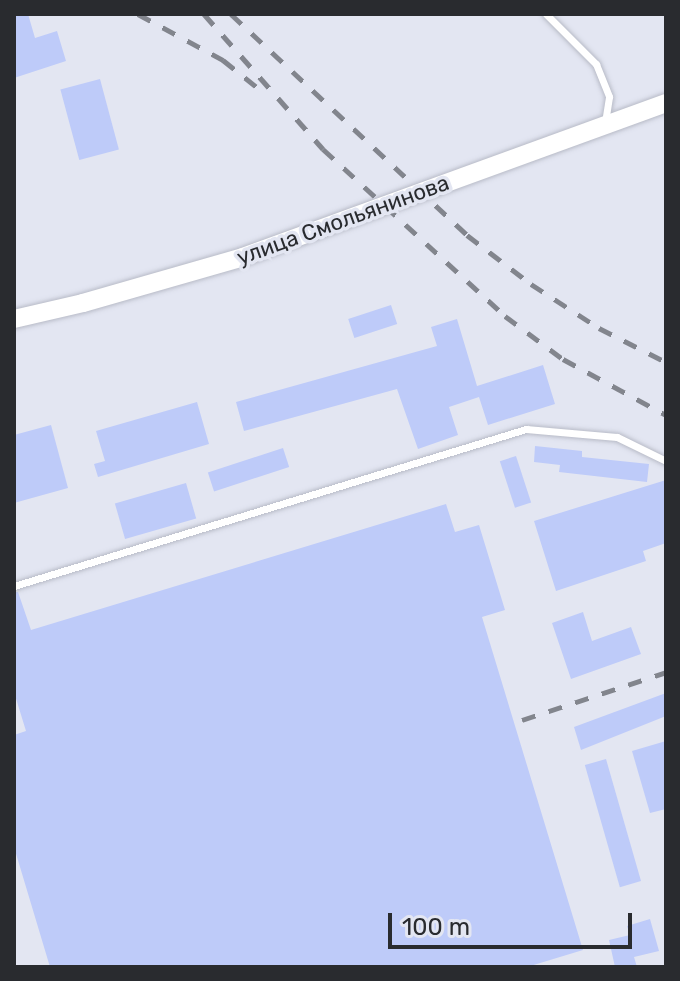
<!DOCTYPE html>
<html>
<head>
<meta charset="utf-8">
<style>
	body { margin:0 }
	#map { position:relative; width:680px; height:981px; overflow:hidden; background:#e3e6f2; font-family:Rubik,sans-serif }
	div>[style] { position:absolute }
	[style*='--x'] { left:calc(var(--x)*1px); top:calc(var(--y)*1px); width:calc(var(--w)*1px); rotate:calc(var(--a)*1deg) }
	.building>* { inset:0; background:#becbf9; transform-origin:0 0 }
	.roads { filter:drop-shadow(0 0 2px #b8bbc7) drop-shadow(0 0 2px #b8bbc7) }
	.service>* { height:7px; margin:-3.5px; padding:0 3.5px; transform-origin:3.5px; border-radius:3.5px; background:#fff }
	.tertiary>* { height:18px; margin:-9px; padding:0 9px; transform-origin:9px; border-radius:9px; background:#fff }
	.rail>* { height:5px; margin-top:-2.5px; transform-origin:0; background:repeating-linear-gradient(90deg,#82858d 0 14px,transparent 0 28px) }
	span { translate:-50% -50%; white-space:nowrap; text-align:center; line-height:1.15; -webkit-text-stroke:7px #e3e6f2; paint-order:stroke }
	.street-label { font-size:22px; color:#292b2f }
	.frame { position:absolute; inset:0; border:16px solid #292b2f; pointer-events:none }
	.scale { position:absolute; left:388px; top:913px; width:244px; height:36px; box-sizing:border-box; border:4px solid #292b2f; border-top:0; padding-left:10px; font-size:24px; line-height:28px; white-space:nowrap; color:#292b2f; -webkit-text-stroke:6px #e3e6f2; paint-order:stroke }
</style>
</head>
<body>
<div id="map">
	<div class="building">
		<i style="clip-path:polygon(14px 14px,28px 14px,35px 38px,57px 31px,66px 61px,14px 78px)"></i>
		<i style="left:100px;top:79px;width:73px;height:41px;rotate:75deg"></i>
		<i style="left:391px;top:305px;width:20px;height:45px;rotate:72deg"></i>
		<i style="clip-path:polygon(457px 319px,477px 386px,543px 365px,555px 404px,488px 425px,479px 397px,449px 407px,458px 435px,418px 449px,397px 389px,244px 431px,236px 402px,437px 346px,431px 327px)"></i>
		<i style="clip-path:polygon(197px 402px,209px 444px,98px 477px,94px 464px,105px 461px,96px 431px)"></i>
		<i style="clip-path:polygon(51px 425px,68px 488px,14px 503px,14px 435px)"></i>
		<i style="clip-path:polygon(535px 446px,582px 451px,582px 457px,649px 464px,647px 482px,559px 472px,560px 465px,534px 462px)"></i>
		<i style="left:283px;top:448px;width:20px;height:79px;rotate:72deg"></i>
		<i style="left:516px;top:456px;width:49px;height:17px;rotate:72deg"></i>
		<i style="clip-path:polygon(666px 480px,666px 543px,643px 551px,646px 561px,556px 591px,534px 521px)"></i>
		<i style="left:186px;top:483px;width:37px;height:74px;rotate:74deg"></i>
		<i style="clip-path:polygon(446px 504px,455px 532px,479px 525px,505px 610px,482px 617px,583px 950px,527px 967px,50px 967px,14px 847px,14px 735px,26px 731px,14px 692px,14px 592px,18px 592px,31px 630px)"></i>
		<i style="clip-path:polygon(583px 612px,592px 641px,631px 627px,641px 654px,571px 679px,552px 623px)"></i>
		<i style="clip-path:polygon(666px 693px,666px 716px,581px 750px,574px 727px)"></i>
		<i style="clip-path:polygon(666px 741px,666px 809px,650px 813px,632px 751px)"></i>
		<i style="left:606px;top:759px;width:127px;height:22px;rotate:74deg"></i>
		<i style="clip-path:polygon(650px 919px,659px 951px,634px 957px,637px 967px,615px 967px,609px 940px,630px 935px,627px 926px)"></i>
	</div>
	<div class="roads">
		<div class="service">
			<i style="--x:546;--y:14;--w:71;--a:45"></i>
			<i style="--x:596;--y:64;--w:35;--a:68"></i>
			<i style="--x:609;--y:97;--w:26;--a:99"></i>
			<i style="--x:14;--y:586;--w:536;--a:-17.05"></i>
			<i style="--x:526;--y:429;--w:91;--a:5"></i>
			<i style="--x:617;--y:437;--w:55;--a:26.1"></i>
		</div>
		<div class="tertiary">
			<i style="--x:14;--y:319;--w:71;--a:-13.1"></i>
			<i style="--x:83;--y:303;--w:166;--a:-16"></i>
			<i style="--x:243;--y:257;--w:450;--a:-20"></i>
		</div>
	</div>
	<div class="rail">
		<i style="--x:138;--y:14;--w:97;--a:28.4"></i>
		<i style="--x:223;--y:60;--w:45;--a:38.7"></i>
		<i style="--x:204;--y:14;--w:180;--a:48.6"></i>
		<i style="--x:323;--y:149;--w:247;--a:42.5"></i>
		<i style="--x:505;--y:316;--w:72;--a:36.6"></i>
		<i style="--x:563;--y:359;--w:117;--a:28.5"></i>
		<i style="--x:231;--y:14;--w:323;--a:43.1"></i>
		<i style="--x:467;--y:235;--w:81;--a:37.4"></i>
		<i style="--x:531;--y:284;--w:81;--a:32.9"></i>
		<i style="--x:599;--y:328;--w:75;--a:26.9"></i>
		<i style="--x:522;--y:720;--w:152;--a:-18.4"></i>
		<i style="--x:665;--y:828;--w:1;--a:0"></i>
	</div>
	<div class="street-label">
		<span style="left:343px;top:220px;rotate:-20deg">улица Смольянинова</span>
	</div>
	<div class="frame"></div>
	<div class="scale">100 m</div>
</div>
</body>
</html>
